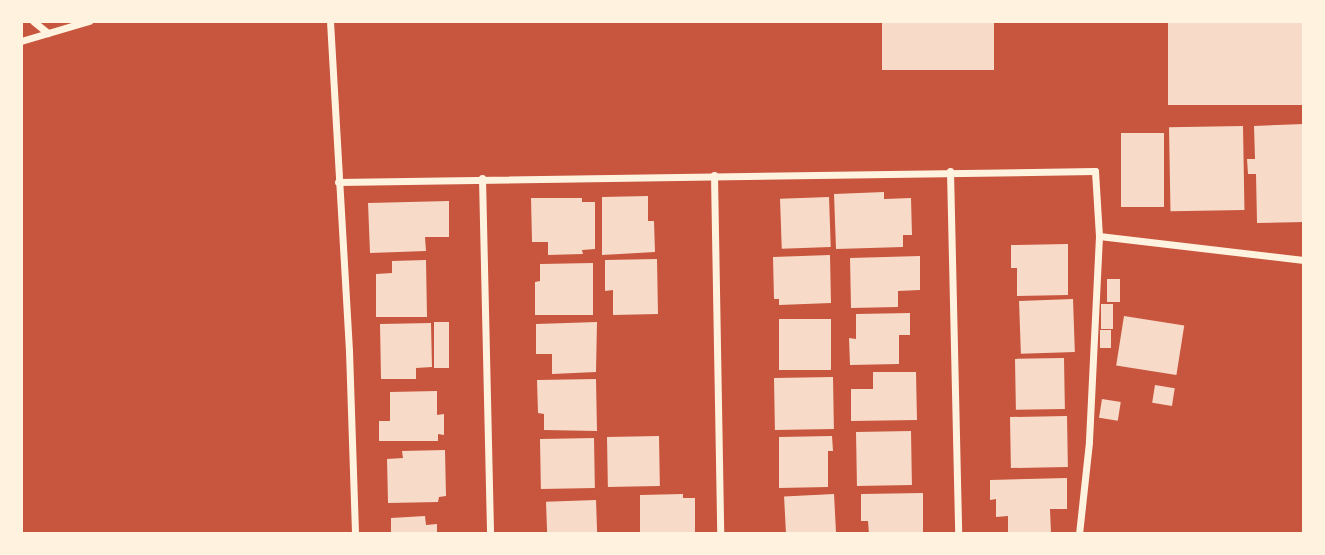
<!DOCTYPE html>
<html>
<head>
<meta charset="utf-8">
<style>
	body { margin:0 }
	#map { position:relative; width:1325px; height:555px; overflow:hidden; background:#c8553d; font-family:"Golos Text",sans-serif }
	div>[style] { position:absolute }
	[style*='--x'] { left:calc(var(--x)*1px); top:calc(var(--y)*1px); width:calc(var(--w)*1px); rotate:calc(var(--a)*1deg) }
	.building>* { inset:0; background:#f7dbc8; transform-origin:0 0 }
	.minor>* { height:7px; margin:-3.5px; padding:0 3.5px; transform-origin:3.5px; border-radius:3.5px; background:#fff3e0 }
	span { translate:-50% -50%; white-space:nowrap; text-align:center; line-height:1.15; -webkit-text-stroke:5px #fff3e0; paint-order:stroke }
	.frame { position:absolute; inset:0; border:23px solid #fff3e0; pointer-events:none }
</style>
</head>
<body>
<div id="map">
	<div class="building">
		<i style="left:882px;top:21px;width:112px;height:49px"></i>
		<i style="left:1168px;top:21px;width:136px;height:84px"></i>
		<i style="clip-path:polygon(1304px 124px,1304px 222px,1257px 223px,1256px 174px,1248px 174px,1247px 159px,1255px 159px,1254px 126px)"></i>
		<i style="left:1243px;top:126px;width:84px;height:74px;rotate:89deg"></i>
		<i style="left:1121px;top:133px;width:43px;height:74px"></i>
		<i style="clip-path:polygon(884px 192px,884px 199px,911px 198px,912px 235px,903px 235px,903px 247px,836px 249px,834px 194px)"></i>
		<i style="clip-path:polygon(648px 196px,648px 221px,654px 221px,655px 252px,602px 255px,602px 197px)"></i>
		<i style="left:829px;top:197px;width:50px;height:49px;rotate:88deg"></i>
		<i style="clip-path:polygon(531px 198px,582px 198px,582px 202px,595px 202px,595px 249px,582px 250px,583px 254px,548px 255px,548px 242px,532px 242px)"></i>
		<i style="clip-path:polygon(449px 201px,449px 237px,425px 237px,426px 251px,370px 253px,368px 203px)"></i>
		<i style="clip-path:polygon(1068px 244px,1068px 295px,1017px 296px,1017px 268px,1011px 268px,1011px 245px)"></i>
		<i style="clip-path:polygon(830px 255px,831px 303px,779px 305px,779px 299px,774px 299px,773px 257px)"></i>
		<i style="clip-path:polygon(920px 256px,920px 290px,898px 291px,898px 307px,851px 308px,850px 258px)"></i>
		<i style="clip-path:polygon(657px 259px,658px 314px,613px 315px,613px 290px,605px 291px,605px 260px)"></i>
		<i style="clip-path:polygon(426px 260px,427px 317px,376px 317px,376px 274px,392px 273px,392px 261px)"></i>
		<i style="clip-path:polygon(593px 263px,593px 315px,535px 315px,535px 282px,540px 281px,540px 264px)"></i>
		<i style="left:1107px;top:279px;width:13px;height:23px"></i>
		<i style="left:1073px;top:299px;width:53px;height:54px;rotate:88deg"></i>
		<i style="left:1101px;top:304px;width:12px;height:25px"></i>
		<i style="clip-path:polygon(910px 313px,910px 335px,899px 335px,899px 364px,850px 365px,849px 338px,856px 339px,856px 314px)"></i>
		<i style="left:1124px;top:316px;width:61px;height:50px;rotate:9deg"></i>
		<i style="left:831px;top:319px;width:51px;height:52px;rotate:90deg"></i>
		<i style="left:434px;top:322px;width:15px;height:46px"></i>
		<i style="clip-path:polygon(597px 322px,596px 372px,552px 374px,552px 354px,536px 354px,536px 324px)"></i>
		<i style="clip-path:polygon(431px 323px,432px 367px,416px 368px,416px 379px,381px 379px,380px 324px)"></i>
		<i style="left:1100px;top:330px;width:11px;height:18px"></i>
		<i style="left:1064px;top:358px;width:51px;height:49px;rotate:89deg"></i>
		<i style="clip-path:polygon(873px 372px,916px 372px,917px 420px,851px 421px,851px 389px,873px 389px)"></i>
		<i style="left:833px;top:377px;width:52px;height:59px;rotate:89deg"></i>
		<i style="clip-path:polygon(596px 379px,597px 431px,544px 430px,544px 414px,538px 413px,537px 380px)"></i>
		<i style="left:1155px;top:385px;width:20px;height:18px;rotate:9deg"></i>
		<i style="clip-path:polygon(437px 391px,437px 415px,444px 414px,444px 435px,438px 434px,438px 441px,379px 441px,379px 421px,390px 421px,390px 392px)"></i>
		<i style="left:1102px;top:399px;width:19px;height:19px;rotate:9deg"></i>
		<i style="left:1067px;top:416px;width:51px;height:57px;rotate:89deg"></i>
		<i style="left:911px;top:431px;width:54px;height:55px;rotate:89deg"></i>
		<i style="left:659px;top:436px;width:50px;height:52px;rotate:89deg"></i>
		<i style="clip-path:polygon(832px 436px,833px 451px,828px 451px,828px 487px,779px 488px,779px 437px)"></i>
		<i style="left:594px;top:438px;width:50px;height:54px;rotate:89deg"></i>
		<i style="clip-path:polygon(445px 450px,446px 496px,439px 497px,438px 502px,388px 503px,387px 459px,403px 458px,402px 451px)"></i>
		<i style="clip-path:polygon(1067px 478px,1067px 509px,1050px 509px,1051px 533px,1008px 534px,1008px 516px,996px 517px,996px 499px,990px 500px,990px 480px)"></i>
		<i style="clip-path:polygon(923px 493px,923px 534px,869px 534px,868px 521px,861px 521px,861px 494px)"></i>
		<i style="clip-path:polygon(683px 494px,683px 498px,695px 498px,695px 534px,640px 534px,640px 495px)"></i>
		<i style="left:834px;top:494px;width:40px;height:50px;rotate:87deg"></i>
		<i style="left:596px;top:500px;width:34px;height:50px;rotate:88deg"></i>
		<i style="clip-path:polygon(425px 516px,426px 525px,437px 524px,437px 534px,391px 534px,391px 518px)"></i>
	</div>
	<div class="minor">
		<i style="--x:33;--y:21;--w:19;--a:39"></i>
		<i style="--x:330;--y:21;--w:331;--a:86.7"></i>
		<i style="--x:349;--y:351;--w:183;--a:88.1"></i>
		<i style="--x:21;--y:41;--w:71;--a:-16.4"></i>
		<i style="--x:950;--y:171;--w:363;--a:88.7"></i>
		<i style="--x:714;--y:175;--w:359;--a:89"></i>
		<i style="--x:482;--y:178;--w:356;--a:88.7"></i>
		<i style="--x:338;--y:182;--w:757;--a:-0.83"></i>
		<i style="--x:1095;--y:171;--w:65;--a:86.5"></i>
		<i style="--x:1099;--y:236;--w:206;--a:92.8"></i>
		<i style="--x:1089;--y:442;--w:93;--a:96.2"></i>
		<i style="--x:1099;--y:236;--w:206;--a:6.7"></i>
	</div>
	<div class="frame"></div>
</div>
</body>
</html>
